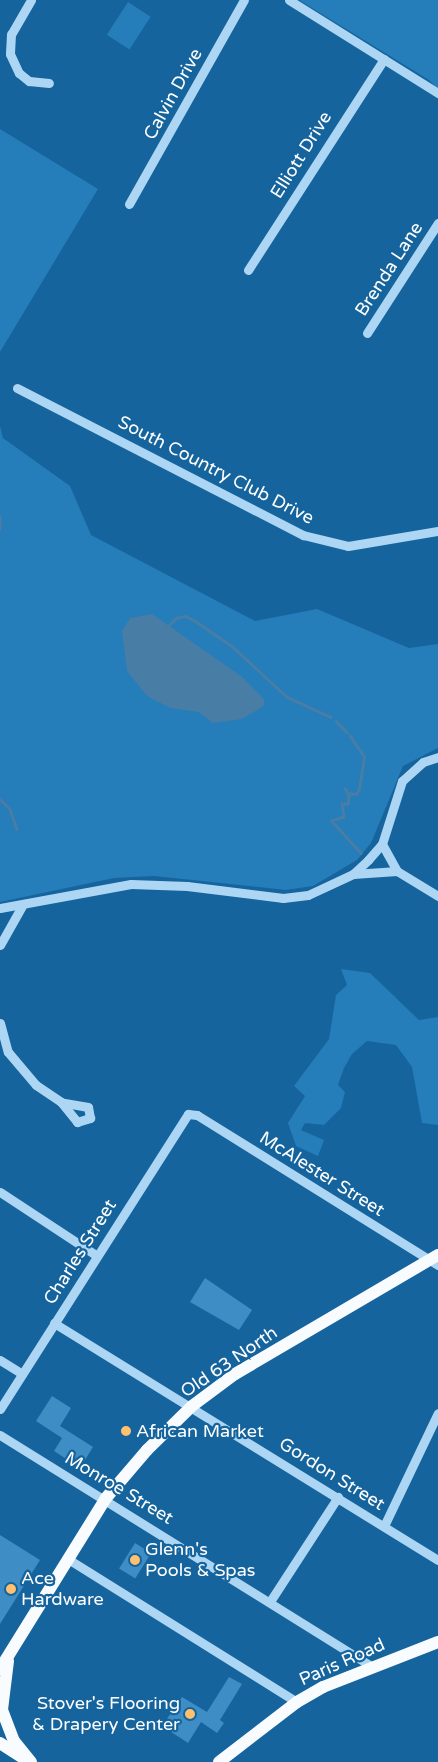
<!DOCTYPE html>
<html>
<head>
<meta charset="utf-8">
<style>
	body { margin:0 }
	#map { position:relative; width:438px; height:1762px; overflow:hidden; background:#15649d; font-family:"Varela Round",sans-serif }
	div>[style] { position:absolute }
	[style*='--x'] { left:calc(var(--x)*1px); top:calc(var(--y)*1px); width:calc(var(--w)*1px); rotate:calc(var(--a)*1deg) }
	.green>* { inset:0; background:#257dba; transform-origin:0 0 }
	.water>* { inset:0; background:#487da5 }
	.stream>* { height:2.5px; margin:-1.25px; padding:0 1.25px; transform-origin:1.25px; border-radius:1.25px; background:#487da5 }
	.building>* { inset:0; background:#3e8dc4; transform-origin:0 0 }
	.minor>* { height:9px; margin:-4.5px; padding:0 4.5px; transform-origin:4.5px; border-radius:4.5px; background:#acd6f3 }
	.major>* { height:12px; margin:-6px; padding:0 6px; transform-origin:6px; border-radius:6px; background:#f8fcff }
	.dots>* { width:14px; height:14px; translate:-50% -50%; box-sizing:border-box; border:2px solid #15649d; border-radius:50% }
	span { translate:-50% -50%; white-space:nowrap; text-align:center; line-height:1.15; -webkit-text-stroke:4.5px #15649d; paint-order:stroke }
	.street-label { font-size:18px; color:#fff }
	.poi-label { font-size:18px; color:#fff }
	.left { translate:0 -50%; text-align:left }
	.right { translate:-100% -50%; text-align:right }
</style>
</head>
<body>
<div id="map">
	<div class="green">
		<i style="clip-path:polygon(299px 0,438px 0,438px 89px,429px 80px)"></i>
		<i style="left:128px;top:2px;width:27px;height:39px;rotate:33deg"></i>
		<i style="clip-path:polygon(0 129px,98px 189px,0 352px)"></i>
		<i style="clip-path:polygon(0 426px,3px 438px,70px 486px,91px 535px,255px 621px,317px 609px,409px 648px,438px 644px,438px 748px,403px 766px,371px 843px,357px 860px,313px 886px,286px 890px,154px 876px,114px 878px,0 902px)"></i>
		<i style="clip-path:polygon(341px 969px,370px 973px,419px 1020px,438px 1017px,438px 1125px,422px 1123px,412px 1067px,396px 1045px,367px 1041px,352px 1054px,344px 1068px,338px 1085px,345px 1092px,341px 1108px,324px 1125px,305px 1123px,301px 1130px,324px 1140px,318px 1156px,296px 1146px,288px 1123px,305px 1096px,294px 1086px,329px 1039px,336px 995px,347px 985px)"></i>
	</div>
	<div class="water">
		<i style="clip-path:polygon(152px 614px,241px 676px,264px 699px,264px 706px,242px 719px,213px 723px,199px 712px,170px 708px,147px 696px,127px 671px,122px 631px,130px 618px)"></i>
	</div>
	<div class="stream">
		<i style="--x:0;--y:516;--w:13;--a:90"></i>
		<i style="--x:168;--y:626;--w:11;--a:-45"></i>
		<i style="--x:176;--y:618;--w:9;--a:-13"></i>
		<i style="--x:185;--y:616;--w:10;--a:24"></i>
		<i style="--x:194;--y:620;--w:46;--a:34.4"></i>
		<i style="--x:232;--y:646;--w:75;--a:42.8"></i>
		<i style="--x:287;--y:697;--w:48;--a:24.4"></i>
		<i style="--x:336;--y:721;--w:16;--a:45"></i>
		<i style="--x:345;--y:788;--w:9;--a:63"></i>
		<i style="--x:349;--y:796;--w:8;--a:97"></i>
		<i style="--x:348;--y:804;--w:6;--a:180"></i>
		<i style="--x:342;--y:804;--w:13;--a:81"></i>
		<i style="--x:344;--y:817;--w:13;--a:162"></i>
		<i style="--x:332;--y:821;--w:43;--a:47.8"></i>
		<i style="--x:348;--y:793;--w:8;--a:7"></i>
		<i style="--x:356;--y:794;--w:6;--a:-59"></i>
		<i style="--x:359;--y:789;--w:32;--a:-81"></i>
		<i style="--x:364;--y:757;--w:25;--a:-124"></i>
		<i style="--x:0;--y:799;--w:14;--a:45"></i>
		<i style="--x:10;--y:809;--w:21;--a:71"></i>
	</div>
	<div class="building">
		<i style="clip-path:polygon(205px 1278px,252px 1310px,239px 1330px,190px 1302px)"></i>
		<i style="clip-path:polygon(52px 1396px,71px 1408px,60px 1426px,93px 1447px,80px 1468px,54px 1451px,62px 1438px,36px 1421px)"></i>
		<i style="clip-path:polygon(0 1535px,40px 1560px,0 1624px)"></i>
		<i style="left:135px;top:1543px;width:19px;height:30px;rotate:32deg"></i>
		<i style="clip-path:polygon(229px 1677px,242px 1684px,220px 1720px,224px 1723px,217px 1733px,201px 1722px,188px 1743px,162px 1726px,182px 1697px,207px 1712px)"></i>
	</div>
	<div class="minor">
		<i style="--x:31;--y:0;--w:39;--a:120"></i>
		<i style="--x:11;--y:34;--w:20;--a:93"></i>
		<i style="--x:10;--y:54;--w:21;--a:65"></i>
		<i style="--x:19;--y:73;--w:13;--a:39"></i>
		<i style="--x:29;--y:81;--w:20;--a:6"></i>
		<i style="--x:289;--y:0;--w:176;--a:32"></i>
		<i style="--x:129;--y:204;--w:234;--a:-60.6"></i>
		<i style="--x:248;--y:270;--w:251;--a:-57.2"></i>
		<i style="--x:367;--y:333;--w:131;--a:-57.2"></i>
		<i style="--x:17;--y:388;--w:322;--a:27.2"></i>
		<i style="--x:303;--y:535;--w:46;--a:13.7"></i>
		<i style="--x:348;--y:546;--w:91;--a:-9.5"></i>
		<i style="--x:382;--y:844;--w:31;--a:61"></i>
		<i style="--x:397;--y:871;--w:48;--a:31.4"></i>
		<i style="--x:353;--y:874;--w:44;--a:-3.9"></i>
		<i style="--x:0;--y:908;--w:133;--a:-10.4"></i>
		<i style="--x:131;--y:884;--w:56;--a:2"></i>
		<i style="--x:187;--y:886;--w:97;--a:7.1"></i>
		<i style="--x:283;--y:898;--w:25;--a:-7"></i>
		<i style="--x:308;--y:895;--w:50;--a:-25"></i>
		<i style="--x:353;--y:874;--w:21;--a:-43"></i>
		<i style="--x:368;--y:860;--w:21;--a:-49"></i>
		<i style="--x:382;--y:844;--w:66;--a:-72.4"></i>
		<i style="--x:402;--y:781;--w:28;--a:-42"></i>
		<i style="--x:423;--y:762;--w:16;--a:-18"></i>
		<i style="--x:0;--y:945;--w:45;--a:-60.6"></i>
		<i style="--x:0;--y:1023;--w:30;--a:75"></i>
		<i style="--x:8;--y:1052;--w:43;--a:49.7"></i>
		<i style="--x:36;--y:1085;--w:30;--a:34"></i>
		<i style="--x:61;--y:1102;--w:26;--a:51"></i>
		<i style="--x:77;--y:1122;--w:14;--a:-17"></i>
		<i style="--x:90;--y:1118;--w:11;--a:-100"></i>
		<i style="--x:88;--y:1107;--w:27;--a:-170"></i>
		<i style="--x:0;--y:1192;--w:115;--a:33.3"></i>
		<i style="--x:54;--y:1323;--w:451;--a:31.7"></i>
		<i style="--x:0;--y:1360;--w:26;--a:32"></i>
		<i style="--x:0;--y:1409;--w:350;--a:-57.5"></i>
		<i style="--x:188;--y:1114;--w:9;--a:6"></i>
		<i style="--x:197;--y:1115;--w:284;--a:31.9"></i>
		<i style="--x:0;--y:1435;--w:439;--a:31.9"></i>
		<i style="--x:384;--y:1526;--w:125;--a:-64.5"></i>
		<i style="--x:68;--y:1559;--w:270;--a:32"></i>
		<i style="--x:271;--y:1600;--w:123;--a:-57"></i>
	</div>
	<div class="major">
		<i style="--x:8;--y:1661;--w:49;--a:97"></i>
		<i style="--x:2;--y:1710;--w:33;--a:69"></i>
		<i style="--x:14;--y:1741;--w:27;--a:51"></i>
		<i style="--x:0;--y:1669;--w:201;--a:-58.2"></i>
		<i style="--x:106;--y:1498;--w:63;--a:-49.5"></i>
		<i style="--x:147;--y:1450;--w:63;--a:-44.4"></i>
		<i style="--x:192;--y:1406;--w:54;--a:-36.7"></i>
		<i style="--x:235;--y:1374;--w:235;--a:-30.4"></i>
		<i style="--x:0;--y:1743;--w:27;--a:33"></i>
		<i style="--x:219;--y:1762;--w:98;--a:-37.6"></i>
		<i style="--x:297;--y:1702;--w:30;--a:-30"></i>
		<i style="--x:323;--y:1687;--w:123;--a:-21.4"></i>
	</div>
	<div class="dots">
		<i style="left:126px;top:1431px;background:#ffc16e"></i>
		<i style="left:135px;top:1560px;background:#ffc16e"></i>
		<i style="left:11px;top:1589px;background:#ffc16e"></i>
		<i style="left:190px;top:1714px;background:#ffc16e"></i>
	</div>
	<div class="street-label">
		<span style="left:173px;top:94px;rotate:-61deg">Calvin Drive</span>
		<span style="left:301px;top:155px;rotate:-58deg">Elliott Drive</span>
		<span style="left:389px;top:269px;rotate:-57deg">Brenda Lane</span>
		<span style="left:216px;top:470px;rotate:27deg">South Country Club Drive</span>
		<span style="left:322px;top:1174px;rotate:32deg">McAlester Street</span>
		<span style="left:80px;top:1252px;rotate:-58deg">Charles Street</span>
		<span style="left:229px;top:1362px;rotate:-34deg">Old 63 North</span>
		<span style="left:332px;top:1474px;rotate:32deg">Gordon Street</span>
		<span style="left:119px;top:1488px;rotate:31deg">Monroe Street</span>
		<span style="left:342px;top:1662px;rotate:-24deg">Paris Road</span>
	</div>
	<div class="poi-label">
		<span class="left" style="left:136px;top:1431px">African Market</span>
		<span class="left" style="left:145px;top:1560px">Glenn's<br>Pools &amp; Spas</span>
		<span class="left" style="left:21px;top:1589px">Ace<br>Hardware</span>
		<span class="right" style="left:180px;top:1714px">Stover's Flooring<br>&amp; Drapery Center</span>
	</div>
</div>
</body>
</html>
